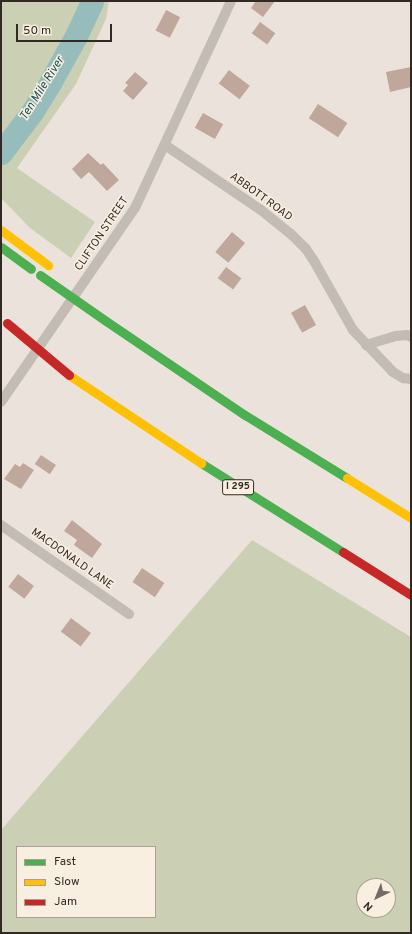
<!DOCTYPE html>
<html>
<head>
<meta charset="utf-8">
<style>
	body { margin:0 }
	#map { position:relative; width:412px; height:934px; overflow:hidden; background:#ebe3db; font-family:Overpass,sans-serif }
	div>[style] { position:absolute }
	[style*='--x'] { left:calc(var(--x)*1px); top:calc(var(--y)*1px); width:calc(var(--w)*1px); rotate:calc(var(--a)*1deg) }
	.green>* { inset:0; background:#cbd0b4 }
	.river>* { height:23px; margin:-11.5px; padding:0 11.5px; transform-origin:11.5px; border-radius:11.5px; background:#97bcbc }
	.building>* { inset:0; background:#c0a79c; transform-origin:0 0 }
	.street>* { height:10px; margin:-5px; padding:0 5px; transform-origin:5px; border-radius:5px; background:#c3bcb5 }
	.fast>* { height:9px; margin:-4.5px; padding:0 4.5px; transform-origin:4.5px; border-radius:4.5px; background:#4caf50 }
	.slow>* { height:9px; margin:-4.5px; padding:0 4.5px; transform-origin:4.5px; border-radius:4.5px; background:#ffc107 }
	.jam>* { height:9px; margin:-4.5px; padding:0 4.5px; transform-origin:4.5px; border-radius:4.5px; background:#c62828 }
	.fast-bridge>* { height:9px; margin:-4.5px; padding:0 4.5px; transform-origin:4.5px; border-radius:4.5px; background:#4caf50 }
	.jam-bridge>* { height:9px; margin:-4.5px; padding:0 4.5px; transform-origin:4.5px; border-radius:4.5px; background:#c62828 }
	span { translate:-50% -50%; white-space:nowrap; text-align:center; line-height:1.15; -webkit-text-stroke:3px #f9efe1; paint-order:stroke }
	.shield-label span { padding:1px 3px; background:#f9efe1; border:1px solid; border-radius:3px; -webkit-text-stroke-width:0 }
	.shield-label { font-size:10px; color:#332924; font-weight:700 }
	.street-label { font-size:11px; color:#332924 }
	.water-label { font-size:12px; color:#185056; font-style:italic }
	.frame { position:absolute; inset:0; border:2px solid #332924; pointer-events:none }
	.legend { position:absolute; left:16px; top:846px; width:140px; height:72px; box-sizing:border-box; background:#f9efe1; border:1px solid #aaa095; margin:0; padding:5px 7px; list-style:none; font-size:12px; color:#332924 }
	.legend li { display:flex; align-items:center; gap:8px; height:20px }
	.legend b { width:20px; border:1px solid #aaa095 }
	.north { position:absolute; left:356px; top:878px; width:40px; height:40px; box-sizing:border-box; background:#f9efe1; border:1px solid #aaa095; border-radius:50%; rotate:223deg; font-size:11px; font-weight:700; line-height:16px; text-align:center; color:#332924 }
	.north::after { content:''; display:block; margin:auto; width:14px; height:18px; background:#736a64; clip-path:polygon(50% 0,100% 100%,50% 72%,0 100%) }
	.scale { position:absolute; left:16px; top:24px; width:96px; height:18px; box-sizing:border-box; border:2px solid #332924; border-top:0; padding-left:5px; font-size:12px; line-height:14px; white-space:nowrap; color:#332924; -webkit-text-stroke:3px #f9efe1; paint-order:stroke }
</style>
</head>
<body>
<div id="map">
	<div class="green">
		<i style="clip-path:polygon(1px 1px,109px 1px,106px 19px,76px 84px,17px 168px,95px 222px,71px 258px,30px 228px,1px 198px)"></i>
		<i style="clip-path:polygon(evenodd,252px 540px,411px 637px,411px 933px,1px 933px,1px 830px,252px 540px,17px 847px,155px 847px,155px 917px,17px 917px,17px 847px,252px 540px,364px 886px,388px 886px,388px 910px,364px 910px,364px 886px)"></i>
	</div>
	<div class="river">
		<i style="--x:1;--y:153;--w:51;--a:-52.9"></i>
		<i style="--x:32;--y:112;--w:36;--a:-58"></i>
		<i style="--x:51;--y:81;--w:51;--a:-60.9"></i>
		<i style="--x:76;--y:36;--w:38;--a:-65"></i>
	</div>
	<div class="building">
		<i style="clip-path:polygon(256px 1px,275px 1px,263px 17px,251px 8px)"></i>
		<i style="left:166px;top:10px;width:16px;height:23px;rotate:27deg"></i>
		<i style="left:260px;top:22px;width:19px;height:14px;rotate:36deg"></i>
		<i style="clip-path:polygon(411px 67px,411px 87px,390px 92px,386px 72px)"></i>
		<i style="left:229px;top:70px;width:26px;height:17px;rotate:37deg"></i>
		<i style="clip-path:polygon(135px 72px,148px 83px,133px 100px,123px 91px,128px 85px,125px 83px)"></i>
		<i style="left:318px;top:104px;width:35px;height:17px;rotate:33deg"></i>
		<i style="left:203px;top:113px;width:23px;height:17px;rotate:29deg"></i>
		<i style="clip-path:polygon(88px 153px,101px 165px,103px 163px,119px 180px,107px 191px,89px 172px,81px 179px,72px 169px)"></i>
		<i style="left:232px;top:232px;width:17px;height:26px;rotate:40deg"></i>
		<i style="left:226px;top:267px;width:19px;height:14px;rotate:36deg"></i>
		<i style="left:305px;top:305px;width:23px;height:16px;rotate:61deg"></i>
		<i style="left:41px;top:455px;width:18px;height:11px;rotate:34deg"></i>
		<i style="clip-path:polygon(23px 463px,34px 470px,21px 489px,4px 479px,15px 464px,20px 467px)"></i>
		<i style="clip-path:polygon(72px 520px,102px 544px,92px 558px,74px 545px,77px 540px,64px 531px)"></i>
		<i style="left:142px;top:568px;width:27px;height:17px;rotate:34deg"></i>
		<i style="left:18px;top:574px;width:20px;height:16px;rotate:37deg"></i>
		<i style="left:71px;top:618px;width:25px;height:17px;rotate:37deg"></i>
	</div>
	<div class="street">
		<i style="--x:165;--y:145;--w:116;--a:34.1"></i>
		<i style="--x:261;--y:210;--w:38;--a:39"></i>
		<i style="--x:291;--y:234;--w:21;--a:45"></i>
		<i style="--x:306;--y:249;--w:14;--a:56"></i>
		<i style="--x:314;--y:261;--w:79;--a:60.5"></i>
		<i style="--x:353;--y:330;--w:58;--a:46.4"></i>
		<i style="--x:393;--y:372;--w:12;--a:31"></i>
		<i style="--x:403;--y:378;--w:8;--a:7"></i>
		<i style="--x:366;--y:345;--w:31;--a:-17"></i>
		<i style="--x:396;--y:336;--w:11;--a:-5"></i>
		<i style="--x:407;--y:335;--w:4;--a:27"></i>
		<i style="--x:1;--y:402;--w:236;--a:-55.4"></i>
		<i style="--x:135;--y:208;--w:228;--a:-65.1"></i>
		<i style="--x:1;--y:525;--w:156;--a:34.8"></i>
	</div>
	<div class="fast">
		<i style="--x:1;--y:247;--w:37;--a:36"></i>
		<i style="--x:106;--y:321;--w:168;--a:34.1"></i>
		<i style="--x:245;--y:415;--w:120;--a:31.7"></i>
		<i style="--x:201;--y:463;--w:168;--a:32.1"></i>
	</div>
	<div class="slow">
		<i style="--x:1;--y:230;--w:59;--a:36.7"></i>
		<i style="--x:69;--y:375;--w:159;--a:33.7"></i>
		<i style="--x:347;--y:478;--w:75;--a:32"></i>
	</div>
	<div class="jam">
		<i style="--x:343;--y:552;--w:80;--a:32.3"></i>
	</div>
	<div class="fast-bridge">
		<i style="--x:40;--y:275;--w:80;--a:34.9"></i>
	</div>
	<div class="jam-bridge">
		<i style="--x:7;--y:323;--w:81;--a:40"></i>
	</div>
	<div class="shield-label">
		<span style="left:238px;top:487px">I 295</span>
	</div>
	<div class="street-label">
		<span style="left:261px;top:197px;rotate:36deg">ABBOTT ROAD</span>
		<span style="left:102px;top:234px;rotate:-56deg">CLIFTON STREET</span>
		<span style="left:72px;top:559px;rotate:35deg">MACDONALD LANE</span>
	</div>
	<div class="water-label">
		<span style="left:43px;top:89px;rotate:-58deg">Ten Mile River</span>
	</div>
	<div class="frame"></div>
	<ul class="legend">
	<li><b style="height:5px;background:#4caf50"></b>Fast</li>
	<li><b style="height:5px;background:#ffc107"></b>Slow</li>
	<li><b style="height:5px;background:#c62828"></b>Jam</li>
	</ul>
	<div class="north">N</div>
	<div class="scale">50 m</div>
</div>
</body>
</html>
